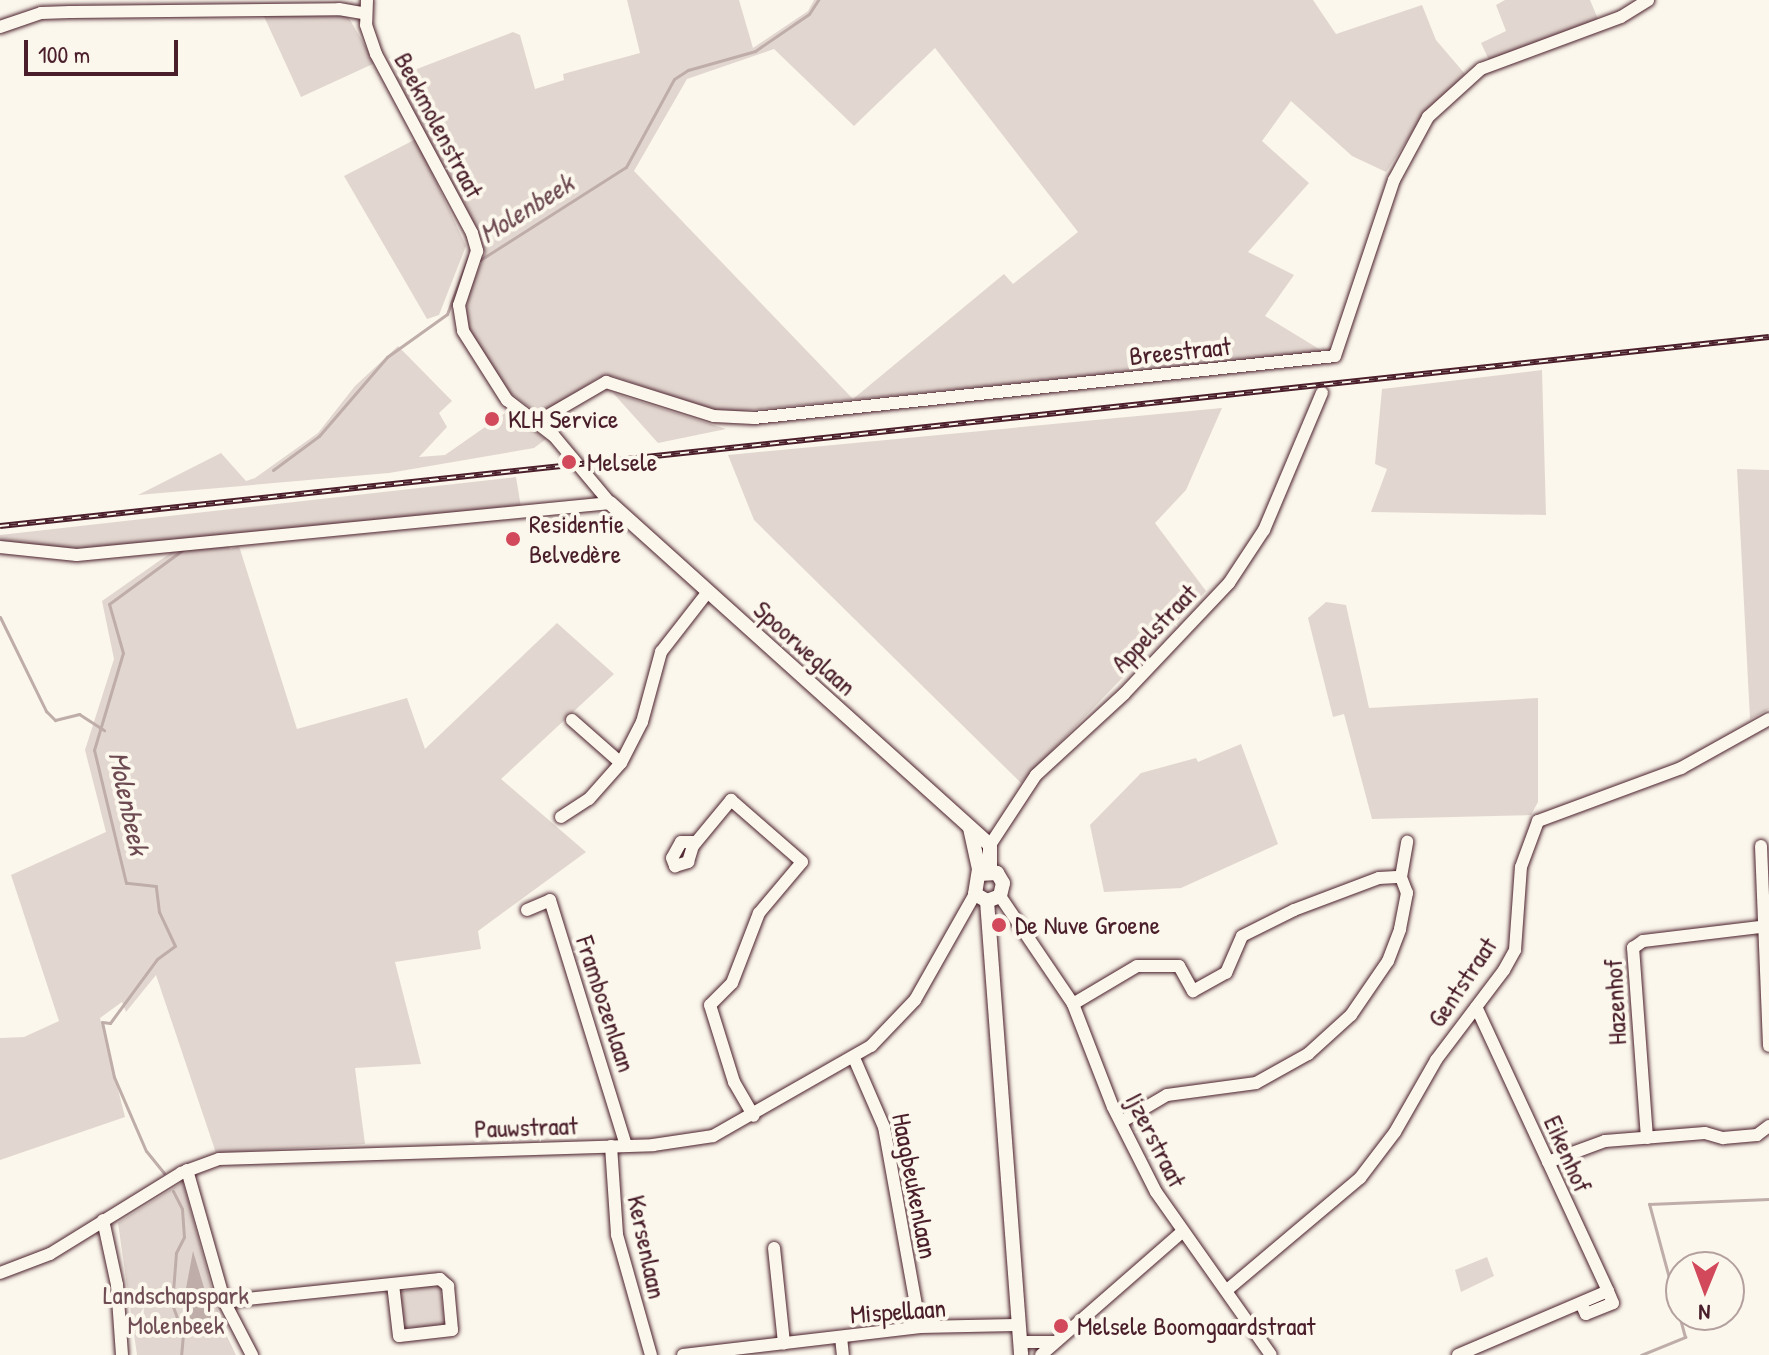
<!DOCTYPE html>
<html>
<head>
<meta charset="utf-8">
<style>
	body { margin:0 }
	#map { position:relative; width:1769px; height:1355px; overflow:hidden; background:#fbf7ec; font-family:"Patrick Hand",sans-serif }
	div>[style] { position:absolute }
	[style*='--x'] { left:calc(var(--x)*1px); top:calc(var(--y)*1px); width:calc(var(--w)*1px); rotate:calc(var(--a)*1deg) }
	.green>* { inset:0; background:#e2d7d0 }
	.water>* { inset:0; background:#bfadaa }
	.stream>* { height:3px; margin:-1.5px; padding:0 1.5px; transform-origin:1.5px; border-radius:1.5px; background:#bfadaa }
	.roads { filter:drop-shadow(0 0 2px #4a1f2b) drop-shadow(0 0 2px #4a1f2b) }
	.minor>* { height:12px; margin:-6px; padding:0 6px; transform-origin:6px; border-radius:6px; background:#fbf7ec }
	.tertiary>* { height:14px; margin:-7px; padding:0 7px; transform-origin:7px; border-radius:7px; background:#fbf7ec }
	.rail>* { height:6px; margin-top:-3px; transform-origin:0; background:repeating-linear-gradient(90deg,#fbf7ec 0 9px,#4a1f2b 0 18px); box-sizing:border-box; border-block:2px solid #4a1f2b }
	.dots>* { width:22px; height:22px; translate:-50% -50%; box-sizing:border-box; border:4px solid #fbf7ec; border-radius:50% }
	span { translate:-50% -50%; white-space:nowrap; text-align:center; line-height:1.15; -webkit-text-stroke:8px #fbf7ec; paint-order:stroke }
	.street-label { font-size:26px; color:#4a1f2b }
	.poi-label { font-size:26px; color:#4a1f2b }
	.left { translate:0 -50%; text-align:left }
	.park-label { font-size:26px; color:#704d54 }
	.water-label { font-size:28px; color:#6d4a51; font-style:italic }
	.north { position:absolute; left:1665px; top:1251px; width:80px; height:80px; box-sizing:border-box; background:#fbf7ec; border:2px solid #b4a19f; border-radius:50%; rotate:181deg; font-size:22px; font-weight:700; line-height:32px; text-align:center; color:#4a1f2b }
	.north::after { content:''; display:block; margin:auto; width:28px; height:36px; background:#d1495b; clip-path:polygon(50% 0,100% 100%,50% 72%,0 100%) }
	.scale { position:absolute; left:24px; top:40px; width:154px; height:36px; box-sizing:border-box; border:4px solid #4a1f2b; border-top:0; padding-left:10px; font-size:24px; line-height:28px; white-space:nowrap; color:#4a1f2b; -webkit-text-stroke:6px #fbf7ec; paint-order:stroke }
</style>
</head>
<body>
<div id="map">
	<div class="green">
		<i style="clip-path:polygon(evenodd,627px 0,739px 0,753px 48px,808px 11px,814px 0,1313px 0,1336px 34px,1422px 5px,1436px 40px,1465px 74px,1421px 119px,1386px 172px,1352px 156px,1291px 101px,1262px 141px,1309px 183px,1248px 252px,1294px 275px,1265px 316px,1324px 352px,723px 413px,612px 376px,598px 378px,545px 411px,533px 410px,499px 384px,466px 323px,468px 295px,485px 253px,396px 77px,513px 32px,520px 35px,535px 89px,564px 80px,563px 74px,640px 53px,627px 0,935px 48px,1078px 232px,1013px 284px,1004px 274px,853px 399px,634px 171px,687px 79px,774px 49px,854px 126px,935px 48px)"></i>
		<i style="clip-path:polygon(1505px 0,1590px 0,1598px 19px,1489px 60px,1481px 43px,1506px 31px,1496px 5px)"></i>
		<i style="clip-path:polygon(262px 12px,346px 13px,375px 63px,301px 97px)"></i>
		<i style="clip-path:polygon(416px 139px,466px 246px,439px 315px,427px 319px,344px 176px)"></i>
		<i style="clip-path:polygon(398px 346px,452px 401px,439px 413px,447px 427px,419px 457px,445px 455px,508px 411px,546px 439px,534px 448px,389px 473px,138px 495px,221px 453px,246px 481px,255px 478px,318px 433px,355px 386px)"></i>
		<i style="clip-path:polygon(1542px 370px,1546px 515px,1371px 512px,1387px 469px,1375px 464px,1382px 389px)"></i>
		<i style="clip-path:polygon(613px 393px,726px 429px,658px 443px)"></i>
		<i style="clip-path:polygon(1222px 408px,1186px 490px,1155px 523px,1206px 591px,1021px 783px,754px 520px,728px 455px)"></i>
		<i style="clip-path:polygon(1737px 469px,1769px 470px,1769px 709px,1750px 719px)"></i>
		<i style="clip-path:polygon(516px 477px,521px 507px,77px 549px,44px 550px,0 542px,0 535px)"></i>
		<i style="clip-path:polygon(228px 542px,230px 549px,239px 546px,297px 729px,407px 698px,425px 749px,557px 623px,614px 674px,501px 779px,586px 852px,478px 931px,481px 949px,395px 962px,421px 1064px,355px 1068px,365px 1144px,216px 1153px,156px 975px,126px 1012px,122px 1002px,100px 1018px,125px 1117px,0 1160px,0 1038px,24px 1037px,59px 1021px,11px 875px,106px 832px,85px 750px,114px 659px,102px 601px,179px 547px)"></i>
		<i style="clip-path:polygon(1326px 602px,1346px 605px,1369px 708px,1538px 698px,1538px 802px,1531px 815px,1372px 819px,1344px 714px,1333px 717px,1308px 618px)"></i>
		<i style="clip-path:polygon(1241px 744px,1278px 844px,1181px 888px,1104px 892px,1090px 825px,1141px 773px,1196px 758px,1198px 762px)"></i>
		<i style="clip-path:polygon(183px 1182px,222px 1326px,236px 1355px,137px 1355px,118px 1223px)"></i>
		<i style="clip-path:polygon(1487px 1257px,1494px 1276px,1461px 1292px,1455px 1270px)"></i>
		<i style="clip-path:polygon(440px 1284px,445px 1326px,402px 1328px,399px 1292px)"></i>
	</div>
	<div class="water">
		<i style="clip-path:polygon(193px 1251px,215px 1324px,214px 1332px,204px 1337px,193px 1329px,184px 1299px)"></i>
	</div>
	<div class="stream">
		<i style="--x:480;--y:260;--w:173;--a:-32.5"></i>
		<i style="--x:626;--y:167;--w:100;--a:-61.4"></i>
		<i style="--x:674;--y:79;--w:17;--a:-33"></i>
		<i style="--x:688;--y:70;--w:70;--a:-15.8"></i>
		<i style="--x:755;--y:51;--w:65;--a:-34.4"></i>
		<i style="--x:809;--y:14;--w:17;--a:-57"></i>
		<i style="--x:273;--y:470;--w:57;--a:-36.5"></i>
		<i style="--x:319;--y:436;--w:104;--a:-49.3"></i>
		<i style="--x:387;--y:357;--w:74;--a:-35.6"></i>
		<i style="--x:447;--y:314;--w:62;--a:-69.2"></i>
		<i style="--x:469;--y:256;--w:4;--a:27"></i>
		<i style="--x:0;--y:617;--w:105;--a:63.9"></i>
		<i style="--x:46;--y:711;--w:13;--a:45"></i>
		<i style="--x:55;--y:720;--w:25;--a:-14"></i>
		<i style="--x:79;--y:714;--w:30;--a:33"></i>
		<i style="--x:164;--y:1173;--w:28;--a:-129"></i>
		<i style="--x:146;--y:1151;--w:81;--a:-113.4"></i>
		<i style="--x:114;--y:1077;--w:56;--a:-102.3"></i>
		<i style="--x:102;--y:1022;--w:8;--a:7"></i>
		<i style="--x:110;--y:1023;--w:79;--a:-53.7"></i>
		<i style="--x:157;--y:959;--w:22;--a:-36"></i>
		<i style="--x:175;--y:946;--w:38;--a:-115"></i>
		<i style="--x:159;--y:912;--w:26;--a:-97"></i>
		<i style="--x:156;--y:886;--w:30;--a:-174"></i>
		<i style="--x:126;--y:883;--w:137;--a:-103.5"></i>
		<i style="--x:94;--y:750;--w:101;--a:-73.4"></i>
		<i style="--x:123;--y:653;--w:51;--a:-105.9"></i>
		<i style="--x:109;--y:604;--w:93;--a:-36.3"></i>
		<i style="--x:173;--y:1191;--w:20;--a:63"></i>
		<i style="--x:182;--y:1209;--w:28;--a:86"></i>
		<i style="--x:184;--y:1237;--w:18;--a:117"></i>
		<i style="--x:176;--y:1253;--w:51;--a:94.5"></i>
		<i style="--x:172;--y:1304;--w:32;--a:70"></i>
		<i style="--x:183;--y:1334;--w:21;--a:95"></i>
		<i style="--x:1641;--y:1355;--w:48;--a:-22.2"></i>
		<i style="--x:1685;--y:1337;--w:138;--a:-105.1"></i>
		<i style="--x:1649;--y:1204;--w:120;--a:-2.4"></i>
	</div>
	<div class="roads">
		<div class="minor">
			<i style="--x:367;--y:0;--w:25;--a:92"></i>
			<i style="--x:366;--y:25;--w:31;--a:71"></i>
			<i style="--x:376;--y:54;--w:203;--a:61.8"></i>
			<i style="--x:472;--y:233;--w:19;--a:74"></i>
			<i style="--x:477;--y:251;--w:57;--a:108.4"></i>
			<i style="--x:459;--y:305;--w:26;--a:81"></i>
			<i style="--x:463;--y:331;--w:82;--a:57.5"></i>
			<i style="--x:507;--y:400;--w:59;--a:37.5"></i>
			<i style="--x:554;--y:436;--w:87;--a:50.1"></i>
			<i style="--x:0;--y:27;--w:43;--a:-18.9"></i>
			<i style="--x:41;--y:13;--w:29;--a:-2"></i>
			<i style="--x:70;--y:12;--w:269;--a:-0.6"></i>
			<i style="--x:339;--y:9;--w:27;--a:10"></i>
			<i style="--x:537;--y:422;--w:80;--a:-30.1"></i>
			<i style="--x:606;--y:382;--w:113;--a:17.5"></i>
			<i style="--x:714;--y:416;--w:40;--a:2.9"></i>
			<i style="--x:754;--y:418;--w:584;--a:-6.09"></i>
			<i style="--x:1335;--y:356;--w:186;--a:-71.5"></i>
			<i style="--x:1394;--y:180;--w:72;--a:-61.6"></i>
			<i style="--x:1428;--y:117;--w:72;--a:-42.2"></i>
			<i style="--x:1481;--y:69;--w:149;--a:-20.4"></i>
			<i style="--x:1621;--y:17;--w:32;--a:-32"></i>
			<i style="--x:0;--y:547;--w:77;--a:5.9"></i>
			<i style="--x:77;--y:555;--w:536;--a:-5.57"></i>
			<i style="--x:572;--y:720;--w:65;--a:41.3"></i>
			<i style="--x:561;--y:817;--w:33;--a:-33"></i>
			<i style="--x:589;--y:799;--w:48;--a:-48.4"></i>
			<i style="--x:621;--y:763;--w:46;--a:-62.9"></i>
			<i style="--x:642;--y:722;--w:73;--a:-74.8"></i>
			<i style="--x:661;--y:652;--w:75;--a:-52.1"></i>
			<i style="--x:696;--y:842;--w:15;--a:180"></i>
			<i style="--x:681;--y:842;--w:18;--a:119"></i>
			<i style="--x:672;--y:858;--w:9;--a:69"></i>
			<i style="--x:675;--y:866;--w:14;--a:-17"></i>
			<i style="--x:688;--y:862;--w:17;--a:-73"></i>
			<i style="--x:693;--y:846;--w:60;--a:-50.4"></i>
			<i style="--x:731;--y:800;--w:94;--a:41.1"></i>
			<i style="--x:802;--y:862;--w:67;--a:130.1"></i>
			<i style="--x:759;--y:913;--w:75;--a:111.1"></i>
			<i style="--x:732;--y:983;--w:31;--a:135"></i>
			<i style="--x:710;--y:1005;--w:81;--a:72.7"></i>
			<i style="--x:734;--y:1082;--w:39;--a:60"></i>
			<i style="--x:990;--y:845;--w:84;--a:-56.7"></i>
			<i style="--x:1036;--y:775;--w:120;--a:-42.6"></i>
			<i style="--x:1124;--y:694;--w:153;--a:-46.6"></i>
			<i style="--x:1229;--y:583;--w:64;--a:-56.6"></i>
			<i style="--x:1264;--y:530;--w:149;--a:-67.1"></i>
			<i style="--x:1761;--y:846;--w:200;--a:87.7"></i>
			<i style="--x:1000;--y:896;--w:130;--a:55.9"></i>
			<i style="--x:1073;--y:1004;--w:110;--a:68.8"></i>
			<i style="--x:1113;--y:1107;--w:95;--a:63.2"></i>
			<i style="--x:1156;--y:1192;--w:199;--a:54.8"></i>
			<i style="--x:527;--y:910;--w:25;--a:-23"></i>
			<i style="--x:550;--y:900;--w:257;--a:72.8"></i>
			<i style="--x:1073;--y:1004;--w:74;--a:-30.7"></i>
			<i style="--x:1137;--y:966;--w:42;--a:0"></i>
			<i style="--x:1179;--y:966;--w:29;--a:61"></i>
			<i style="--x:1193;--y:991;--w:38;--a:-29"></i>
			<i style="--x:1226;--y:973;--w:40;--a:-66.6"></i>
			<i style="--x:1242;--y:936;--w:58;--a:-26.6"></i>
			<i style="--x:1294;--y:910;--w:91;--a:-20.6"></i>
			<i style="--x:1379;--y:878;--w:22;--a:-3"></i>
			<i style="--x:854;--y:1058;--w:75;--a:66.5"></i>
			<i style="--x:884;--y:1127;--w:203;--a:79.8"></i>
			<i style="--x:1121;--y:1122;--w:53;--a:-30.4"></i>
			<i style="--x:1167;--y:1095;--w:90;--a:-7.7"></i>
			<i style="--x:1256;--y:1083;--w:60;--a:-29.1"></i>
			<i style="--x:1308;--y:1054;--w:58;--a:-42.2"></i>
			<i style="--x:1351;--y:1015;--w:65;--a:-55.6"></i>
			<i style="--x:1388;--y:961;--w:34;--a:-69"></i>
			<i style="--x:1400;--y:929;--w:37;--a:-79"></i>
			<i style="--x:1407;--y:893;--w:17;--a:-111"></i>
			<i style="--x:1401;--y:877;--w:36;--a:-80"></i>
			<i style="--x:1647;--y:1138;--w:191;--a:-94.2"></i>
			<i style="--x:1633;--y:948;--w:12;--a:-35"></i>
			<i style="--x:1643;--y:941;--w:118;--a:-6.8"></i>
			<i style="--x:611;--y:1146;--w:89;--a:86.1"></i>
			<i style="--x:617;--y:1235;--w:125;--a:74.2"></i>
			<i style="--x:1548;--y:1162;--w:61;--a:-20.2"></i>
			<i style="--x:1605;--y:1141;--w:100;--a:-4.6"></i>
			<i style="--x:1705;--y:1133;--w:19;--a:16"></i>
			<i style="--x:1723;--y:1138;--w:34;--a:-5"></i>
			<i style="--x:1757;--y:1135;--w:15;--a:-37"></i>
			<i style="--x:187;--y:1170;--w:138;--a:74.1"></i>
			<i style="--x:225;--y:1303;--w:59;--a:62.6"></i>
			<i style="--x:103;--y:1220;--w:66;--a:77.8"></i>
			<i style="--x:117;--y:1285;--w:70;--a:85.9"></i>
			<i style="--x:774;--y:1248;--w:96;--a:84"></i>
			<i style="--x:0;--y:1273;--w:53;--a:-20.8"></i>
			<i style="--x:50;--y:1254;--w:154;--a:-31.7"></i>
			<i style="--x:181;--y:1173;--w:40;--a:-20.2"></i>
			<i style="--x:219;--y:1159;--w:434;--a:-1.8"></i>
			<i style="--x:653;--y:1145;--w:61;--a:-8.5"></i>
			<i style="--x:713;--y:1136;--w:182;--a:-29.7"></i>
			<i style="--x:871;--y:1046;--w:64;--a:-46.3"></i>
			<i style="--x:915;--y:1000;--w:122;--a:-60.5"></i>
			<i style="--x:1227;--y:1290;--w:174;--a:-40.1"></i>
			<i style="--x:1360;--y:1178;--w:58;--a:-52.7"></i>
			<i style="--x:1395;--y:1132;--w:83;--a:-60.3"></i>
			<i style="--x:1436;--y:1060;--w:113;--a:-52.9"></i>
			<i style="--x:1504;--y:970;--w:23;--a:-61"></i>
			<i style="--x:1515;--y:950;--w:83;--a:-85.9"></i>
			<i style="--x:1521;--y:867;--w:49;--a:-69.7"></i>
			<i style="--x:1538;--y:821;--w:153;--a:-20.3"></i>
			<i style="--x:1681;--y:768;--w:101;--a:-29.1"></i>
			<i style="--x:225;--y:1303;--w:12;--a:-14"></i>
			<i style="--x:237;--y:1300;--w:204;--a:-5.9"></i>
			<i style="--x:440;--y:1279;--w:11;--a:41"></i>
			<i style="--x:448;--y:1286;--w:44;--a:84.8"></i>
			<i style="--x:452;--y:1330;--w:53;--a:173.5"></i>
			<i style="--x:399;--y:1336;--w:52;--a:-96.6"></i>
			<i style="--x:1581;--y:1303;--w:12;--a:66"></i>
			<i style="--x:1586;--y:1314;--w:29;--a:-22"></i>
			<i style="--x:1613;--y:1303;--w:13;--a:-113"></i>
			<i style="--x:841;--y:1337;--w:18;--a:84"></i>
			<i style="--x:1020;--y:1342;--w:33;--a:0"></i>
			<i style="--x:683;--y:1355;--w:239;--a:-6.7"></i>
			<i style="--x:920;--y:1327;--w:95;--a:-1.2"></i>
			<i style="--x:1041;--y:1355;--w:186;--a:-41.1"></i>
			<i style="--x:1458;--y:1355;--w:163;--a:-23.1"></i>
			<i style="--x:1608;--y:1291;--w:313;--a:-114.9"></i>
		</div>
		<div class="tertiary">
			<i style="--x:610;--y:503;--w:511;--a:41.99"></i>
			<i style="--x:990;--y:845;--w:25;--a:90"></i>
			<i style="--x:970;--y:828;--w:42;--a:77.6"></i>
			<i style="--x:979;--y:869;--w:25;--a:99"></i>
			<i style="--x:975;--y:894;--w:14;--a:30"></i>
			<i style="--x:987;--y:901;--w:14;--a:-21"></i>
			<i style="--x:1000;--y:896;--w:13;--a:-77"></i>
			<i style="--x:1003;--y:883;--w:12;--a:-121"></i>
			<i style="--x:997;--y:873;--w:18;--a:177"></i>
			<i style="--x:987;--y:901;--w:455;--a:85.7"></i>
		</div>
	</div>
	<div class="rail">
		<i style="--x:0;--y:526;--w:1779;--a:-6.1"></i>
	</div>
	<div class="dots">
		<i style="left:492px;top:419px;background:#d1495b"></i>
		<i style="left:569px;top:462px;background:#d1495b"></i>
		<i style="left:513px;top:539px;background:#d1495b"></i>
		<i style="left:999px;top:925px;background:#d1495b"></i>
		<i style="left:1061px;top:1326px;background:#d1495b"></i>
	</div>
	<div class="street-label">
		<span style="left:439px;top:125px;rotate:62deg">Beekmolenstraat</span>
		<span style="left:1180px;top:351px;rotate:-6deg">Breestraat</span>
		<span style="left:1154px;top:628px;rotate:-46deg">Appelstraat</span>
		<span style="left:805px;top:648px;rotate:42deg">Spoorweglaan</span>
		<span style="left:1462px;top:982px;rotate:-56deg">Gentstraat</span>
		<span style="left:1615px;top:1002px;rotate:-93deg">Hazenhof</span>
		<span style="left:606px;top:1004px;rotate:72deg">Frambozenlaan</span>
		<span style="left:526px;top:1127px;rotate:-2deg">Pauwstraat</span>
		<span style="left:1156px;top:1140px;rotate:63deg">Ijzerstraat</span>
		<span style="left:1568px;top:1154px;rotate:66deg">Eikenhof</span>
		<span style="left:915px;top:1186px;rotate:79deg">Haagbeukenlaan</span>
		<span style="left:647px;top:1247px;rotate:78deg">Kersenlaan</span>
		<span style="left:898px;top:1311px;rotate:-4deg">Mispellaan</span>
	</div>
	<div class="poi-label">
		<span class="left" style="left:508px;top:419px">KLH Service</span>
		<span class="left" style="left:587px;top:462px">Melsele</span>
		<span class="left" style="left:529px;top:539px">Residentie<br>Belvedère</span>
		<span class="left" style="left:1015px;top:925px">De Nuve Groene</span>
		<span class="left" style="left:1077px;top:1326px">Melsele Boomgaardstraat</span>
	</div>
	<div class="park-label">
		<span style="left:176px;top:1310px">Landschapspark<br>Molenbeek</span>
	</div>
	<div class="water-label">
		<span style="left:526px;top:208px;rotate:-32deg">Molenbeek</span>
		<span style="left:129px;top:803px;rotate:78deg">Molenbeek</span>
	</div>
	<div class="north">N</div>
	<div class="scale">100 m</div>
</div>
</body>
</html>
